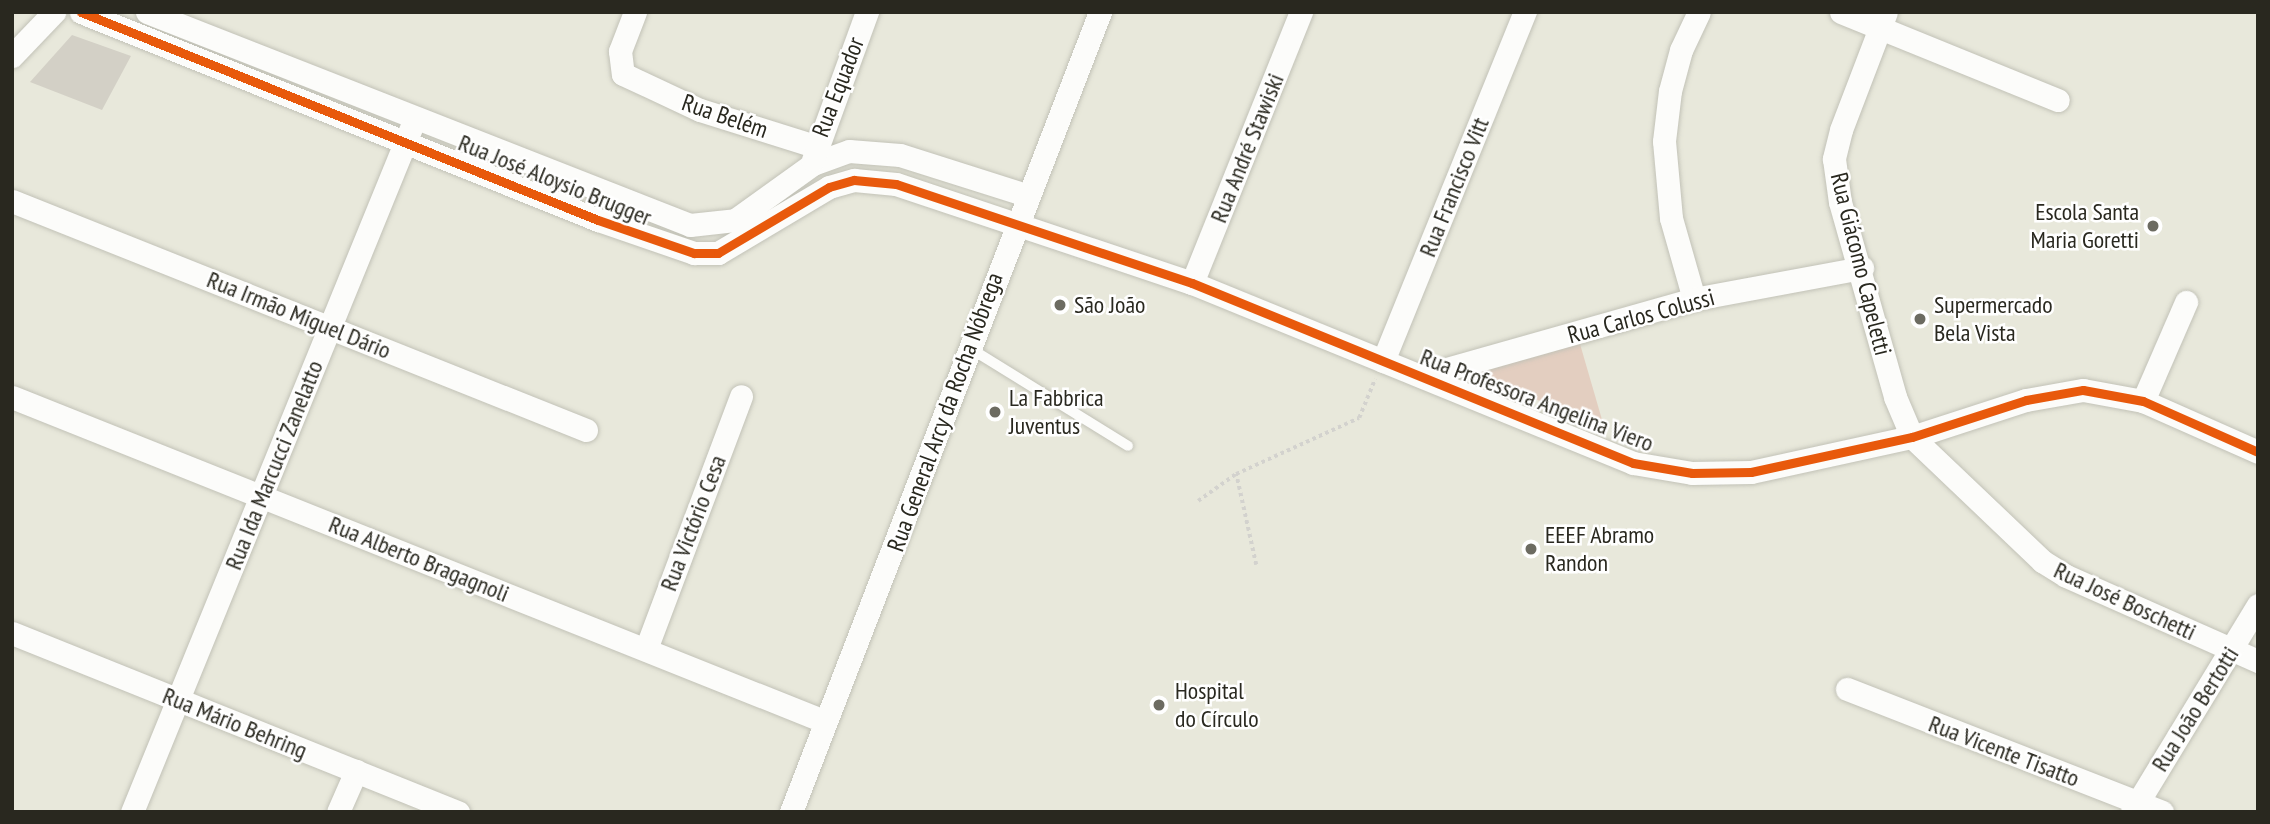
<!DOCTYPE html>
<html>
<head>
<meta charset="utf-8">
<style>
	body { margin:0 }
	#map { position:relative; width:2270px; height:824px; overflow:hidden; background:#e8e8db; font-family:"PT Sans Narrow",sans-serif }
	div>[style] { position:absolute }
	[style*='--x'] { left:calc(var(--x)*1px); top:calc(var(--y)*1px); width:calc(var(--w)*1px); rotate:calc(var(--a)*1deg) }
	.green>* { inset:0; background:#e3cec0 }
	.building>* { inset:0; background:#d3d0c6 }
	.path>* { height:3.5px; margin-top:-1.75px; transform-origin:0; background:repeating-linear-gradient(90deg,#d3d2ce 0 3.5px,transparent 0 7px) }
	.roads { filter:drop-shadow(0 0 2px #c2c2b7) drop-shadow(0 0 2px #c2c2b7) }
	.lane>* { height:10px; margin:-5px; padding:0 5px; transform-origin:5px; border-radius:5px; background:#fcfcfa }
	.street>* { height:23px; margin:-11.5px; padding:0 11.5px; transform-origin:11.5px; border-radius:11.5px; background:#fcfcfa }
	.cycleway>* { height:9px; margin:-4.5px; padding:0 4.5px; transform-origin:4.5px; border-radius:4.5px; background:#e8590c }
	.dots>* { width:19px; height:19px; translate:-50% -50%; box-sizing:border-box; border:4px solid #fff; border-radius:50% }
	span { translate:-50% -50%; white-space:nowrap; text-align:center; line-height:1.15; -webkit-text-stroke:5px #fff; paint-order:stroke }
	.street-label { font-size:24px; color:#29281f }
	.poi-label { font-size:24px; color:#29281f }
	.right { translate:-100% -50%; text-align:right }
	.left { translate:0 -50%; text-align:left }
	.frame { position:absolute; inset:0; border:14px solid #29281f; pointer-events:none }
</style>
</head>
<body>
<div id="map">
	<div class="green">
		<i style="clip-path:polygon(1580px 344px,1605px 430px,1472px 371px)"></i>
	</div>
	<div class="building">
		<i style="clip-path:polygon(72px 35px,131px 56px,102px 110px,30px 82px)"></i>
	</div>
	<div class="path">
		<i style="--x:1198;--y:501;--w:47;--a:-35.4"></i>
		<i style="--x:1256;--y:565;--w:93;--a:-102.4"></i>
		<i style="--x:1236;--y:474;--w:135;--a:-24.5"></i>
		<i style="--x:1359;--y:418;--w:42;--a:-67.7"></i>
	</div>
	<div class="roads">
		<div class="lane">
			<i style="--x:968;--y:347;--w:188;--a:31.7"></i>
		</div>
		<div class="street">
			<i style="--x:81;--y:12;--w:557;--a:21.92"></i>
			<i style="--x:598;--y:220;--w:102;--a:19"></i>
			<i style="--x:694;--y:253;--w:24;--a:0"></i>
			<i style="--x:718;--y:253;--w:129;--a:-30.7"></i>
			<i style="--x:829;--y:187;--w:26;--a:-16"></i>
			<i style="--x:854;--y:180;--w:42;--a:5.4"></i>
			<i style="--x:896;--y:184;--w:312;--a:18.5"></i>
			<i style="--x:1192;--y:283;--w:476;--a:22.2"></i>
			<i style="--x:1633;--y:463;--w:60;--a:9.6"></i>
			<i style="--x:1692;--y:473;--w:59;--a:-1"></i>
			<i style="--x:1751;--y:472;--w:165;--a:-12.3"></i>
			<i style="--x:1912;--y:437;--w:120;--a:-18"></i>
			<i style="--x:2026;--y:400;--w:58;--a:-10"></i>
			<i style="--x:2083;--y:390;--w:61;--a:10.4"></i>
			<i style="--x:2143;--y:401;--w:126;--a:23.9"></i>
			<i style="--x:147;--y:12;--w:583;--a:21.42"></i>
			<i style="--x:690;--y:225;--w:45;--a:-6.3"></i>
			<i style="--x:735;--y:220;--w:96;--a:-35.7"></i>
			<i style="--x:813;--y:164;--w:38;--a:-20"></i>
			<i style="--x:849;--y:151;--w:51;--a:4.5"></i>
			<i style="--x:900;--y:155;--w:132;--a:17.6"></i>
			<i style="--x:635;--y:12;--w:42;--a:111"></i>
			<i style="--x:620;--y:51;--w:23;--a:83"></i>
			<i style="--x:623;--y:74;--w:85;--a:25.1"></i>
			<i style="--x:700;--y:110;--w:121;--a:17.4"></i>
			<i style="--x:1841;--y:12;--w:234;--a:22.1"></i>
			<i style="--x:1886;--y:12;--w:126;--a:110.9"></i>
			<i style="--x:1841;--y:130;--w:30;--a:104"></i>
			<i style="--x:1834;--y:159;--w:43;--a:82.1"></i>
			<i style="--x:1840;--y:202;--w:203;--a:74.2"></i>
			<i style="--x:1895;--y:397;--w:43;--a:67"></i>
			<i style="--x:1912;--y:437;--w:180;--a:43.6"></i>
			<i style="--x:2042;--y:561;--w:28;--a:32"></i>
			<i style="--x:2066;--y:576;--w:210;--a:23.9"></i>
			<i style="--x:12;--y:56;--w:61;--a:-46.3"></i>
			<i style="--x:813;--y:160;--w:158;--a:-70"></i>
			<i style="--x:12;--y:201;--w:618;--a:21.75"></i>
			<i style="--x:1192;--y:283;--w:292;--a:-68.1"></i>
			<i style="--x:1694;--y:299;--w:84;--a:-105.9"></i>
			<i style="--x:1671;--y:218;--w:77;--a:-95.2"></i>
			<i style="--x:1664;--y:141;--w:50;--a:-83.2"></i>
			<i style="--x:1670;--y:91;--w:42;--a:-75"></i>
			<i style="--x:1681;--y:50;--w:42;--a:-64.7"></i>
			<i style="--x:1383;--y:361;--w:377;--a:-67.9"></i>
			<i style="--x:1422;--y:376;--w:283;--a:-15.8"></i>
			<i style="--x:1694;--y:299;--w:171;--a:-10.5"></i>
			<i style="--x:12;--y:397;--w:876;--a:21.76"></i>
			<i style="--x:2143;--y:401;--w:108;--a:-66.5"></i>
			<i style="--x:12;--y:633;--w:481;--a:21.9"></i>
			<i style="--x:646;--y:649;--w:270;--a:-69.4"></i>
			<i style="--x:1847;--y:689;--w:338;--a:21.3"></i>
			<i style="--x:132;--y:812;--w:739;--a:-67.81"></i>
			<i style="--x:338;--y:812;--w:45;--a:-66.3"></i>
			<i style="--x:791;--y:812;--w:858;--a:-68.88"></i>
			<i style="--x:2132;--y:812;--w:242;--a:-58.7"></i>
		</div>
	</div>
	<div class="cycleway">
		<i style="--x:81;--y:12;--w:557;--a:21.92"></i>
		<i style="--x:598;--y:220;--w:102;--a:19"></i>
		<i style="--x:694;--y:253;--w:24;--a:0"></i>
		<i style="--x:718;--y:253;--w:129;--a:-30.7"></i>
		<i style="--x:829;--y:187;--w:26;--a:-16"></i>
		<i style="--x:854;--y:180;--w:42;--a:5.4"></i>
		<i style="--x:896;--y:184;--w:312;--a:18.5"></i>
		<i style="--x:1192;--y:283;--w:476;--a:22.2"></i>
		<i style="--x:1633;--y:463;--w:60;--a:9.6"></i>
		<i style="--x:1692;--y:473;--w:59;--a:-1"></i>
		<i style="--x:1751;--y:472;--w:165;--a:-12.3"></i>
		<i style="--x:1912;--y:437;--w:120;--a:-18"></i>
		<i style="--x:2026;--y:400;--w:58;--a:-10"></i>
		<i style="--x:2083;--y:390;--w:61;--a:10.4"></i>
		<i style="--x:2143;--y:401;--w:126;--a:23.9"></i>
	</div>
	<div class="dots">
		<i style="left:2153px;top:226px;background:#6c6b61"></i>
		<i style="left:1060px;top:305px;background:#6c6b61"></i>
		<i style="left:1920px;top:319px;background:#6c6b61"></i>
		<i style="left:995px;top:412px;background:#6c6b61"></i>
		<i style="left:1531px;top:549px;background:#6c6b61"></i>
		<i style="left:1159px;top:705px;background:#6c6b61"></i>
	</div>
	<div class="street-label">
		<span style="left:838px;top:87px;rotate:-69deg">Rua Equador</span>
		<span style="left:725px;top:116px;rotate:19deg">Rua Belém</span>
		<span style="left:1247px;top:148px;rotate:-68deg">Rua André Stawiski</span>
		<span style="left:555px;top:180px;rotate:22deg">Rua José Aloysio Brugger</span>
		<span style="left:1454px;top:187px;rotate:-68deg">Rua Francisco Vitt</span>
		<span style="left:1861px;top:264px;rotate:76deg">Rua Giácomo Capeletti</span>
		<span style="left:299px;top:315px;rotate:22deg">Rua Irmão Miguel Dário</span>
		<span style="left:1641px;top:316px;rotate:-15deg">Rua Carlos Colussi</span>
		<span style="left:1537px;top:400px;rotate:21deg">Rua Professora Angelina Viero</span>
		<span style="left:945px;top:412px;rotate:-70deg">Rua General Arcy da Rocha Nóbrega</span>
		<span style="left:274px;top:465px;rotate:-68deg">Rua Ida Marcucci Zanelatto</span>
		<span style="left:693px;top:523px;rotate:-69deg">Rua Victório Cesa</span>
		<span style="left:419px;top:559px;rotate:22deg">Rua Alberto Bragagnoli</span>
		<span style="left:2125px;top:601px;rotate:25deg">Rua José Boschetti</span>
		<span style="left:2195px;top:709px;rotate:-58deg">Rua João Bertotti</span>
		<span style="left:235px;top:723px;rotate:22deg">Rua Mário Behring</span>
		<span style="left:2004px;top:751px;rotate:21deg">Rua Vicente Tisatto</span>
	</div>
	<div class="poi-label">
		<span class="right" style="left:2139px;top:226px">Escola Santa<br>Maria Goretti</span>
		<span class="left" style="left:1074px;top:305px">São João</span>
		<span class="left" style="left:1934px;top:319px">Supermercado<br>Bela Vista</span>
		<span class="left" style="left:1009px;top:412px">La Fabbrica<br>Juventus</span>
		<span class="left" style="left:1545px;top:549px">EEEF Abramo<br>Randon</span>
		<span class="left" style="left:1175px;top:705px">Hospital<br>do Círculo</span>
	</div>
	<div class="frame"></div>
</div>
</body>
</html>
